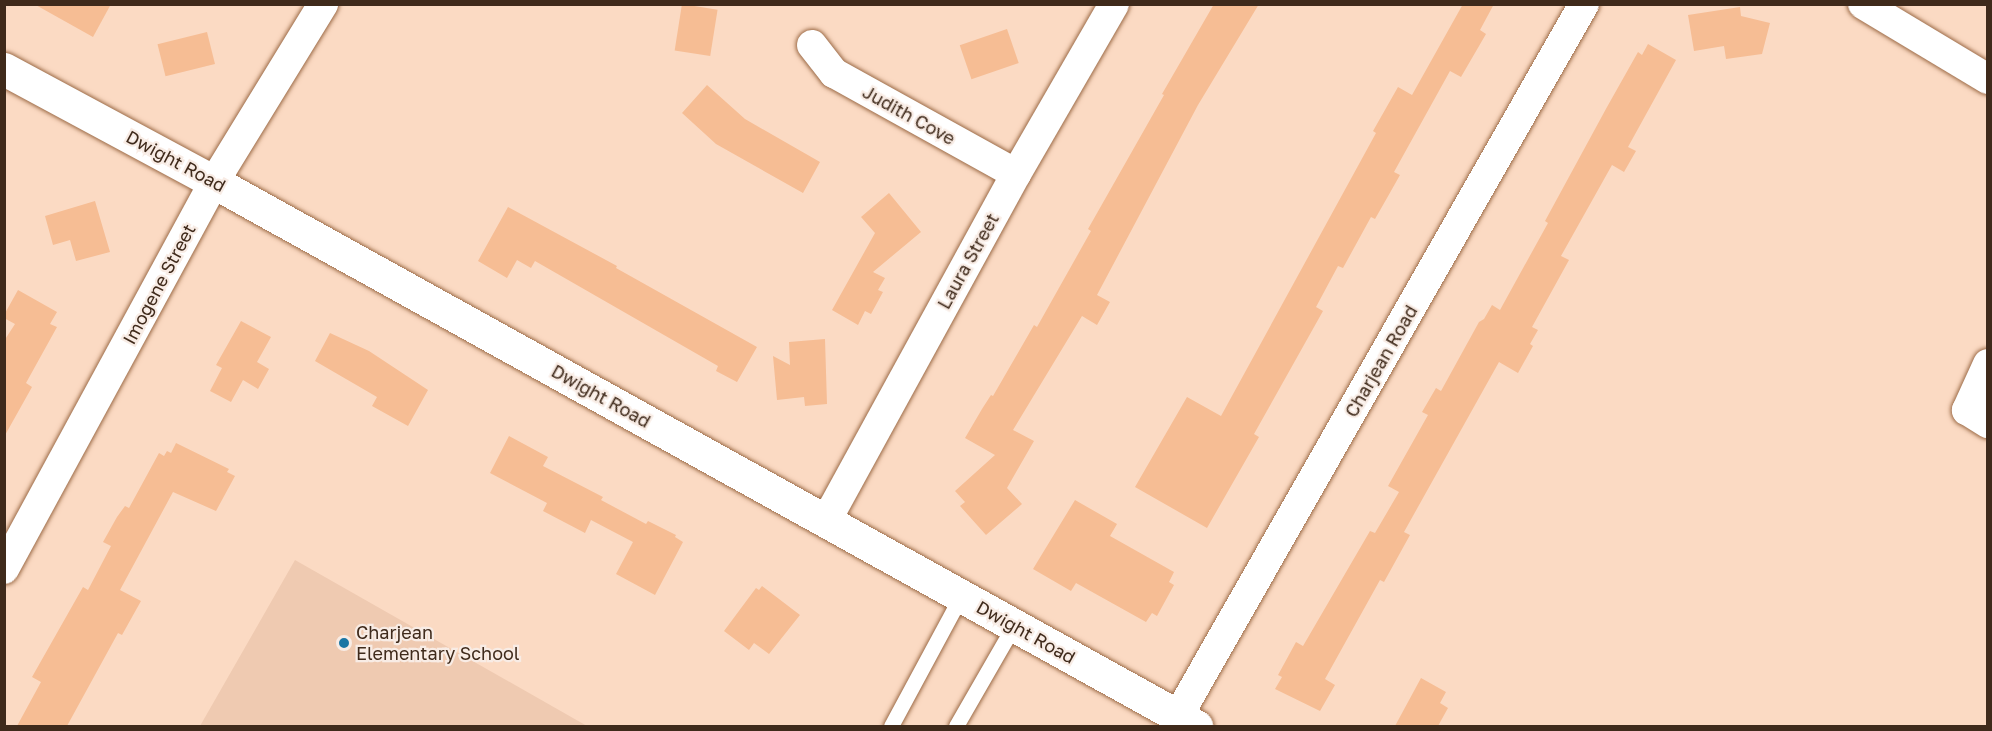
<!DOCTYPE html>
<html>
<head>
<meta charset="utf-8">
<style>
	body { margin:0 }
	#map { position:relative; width:1992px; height:731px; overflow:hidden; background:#fbdac3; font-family:"Golos Text",sans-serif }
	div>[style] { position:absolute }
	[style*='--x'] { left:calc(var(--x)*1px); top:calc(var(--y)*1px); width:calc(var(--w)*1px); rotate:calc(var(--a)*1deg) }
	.built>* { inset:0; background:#efcab1 }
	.building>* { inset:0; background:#f6bd94; transform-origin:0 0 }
	.roads { filter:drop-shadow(0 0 2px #9c6b47) drop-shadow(0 0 2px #9c6b47) }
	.lane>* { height:15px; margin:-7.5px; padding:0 7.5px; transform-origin:7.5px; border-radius:7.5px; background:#fff }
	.street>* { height:30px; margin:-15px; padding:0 15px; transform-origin:15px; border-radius:15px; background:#fff }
	.secondary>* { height:33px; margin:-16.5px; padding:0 16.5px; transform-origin:16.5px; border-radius:16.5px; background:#fff }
	.dots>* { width:16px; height:16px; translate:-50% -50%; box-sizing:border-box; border:3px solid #f8ece5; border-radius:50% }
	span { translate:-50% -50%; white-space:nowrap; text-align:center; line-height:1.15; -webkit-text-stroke:4.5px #f8ece5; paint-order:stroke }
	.street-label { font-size:18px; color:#3f2a1b }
	.poi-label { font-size:18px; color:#3f2a1b }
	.left { translate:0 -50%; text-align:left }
	.frame { position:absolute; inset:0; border:6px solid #3f2a1b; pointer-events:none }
</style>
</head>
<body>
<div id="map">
	<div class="built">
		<i style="clip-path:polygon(295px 560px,587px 726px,200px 726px)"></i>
	</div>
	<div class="building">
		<i style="clip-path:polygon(34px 4px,111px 4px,93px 37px)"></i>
		<i style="left:682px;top:4px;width:36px;height:47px;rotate:9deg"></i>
		<i style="clip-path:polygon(1214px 4px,1259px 4px,1198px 105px,1097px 295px,1110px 302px,1097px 325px,1082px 316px,1013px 430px,1034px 441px,1007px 488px,1022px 504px,986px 535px,960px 506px,965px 502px,955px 491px,995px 455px,965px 438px,982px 409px,991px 395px,993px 396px,1034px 325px,1037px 327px,1091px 231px,1088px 229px,1164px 95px,1162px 94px)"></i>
		<i style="clip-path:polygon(1463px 4px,1494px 4px,1480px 30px,1486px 34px,1461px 77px,1450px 71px,1394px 172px,1400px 175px,1387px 198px,1375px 219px,1371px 217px,1343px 268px,1338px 266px,1316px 307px,1323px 311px,1254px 434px,1259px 437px,1207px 528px,1135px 487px,1187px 397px,1221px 416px,1376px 133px,1373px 131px,1398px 87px,1412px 95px)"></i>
		<i style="clip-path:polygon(1740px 7px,1741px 16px,1770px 23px,1762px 54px,1726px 59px,1724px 46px,1694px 51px,1688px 15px)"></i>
		<i style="left:1007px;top:29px;width:36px;height:50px;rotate:71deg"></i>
		<i style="left:207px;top:32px;width:33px;height:51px;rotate:76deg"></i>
		<i style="clip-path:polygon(1648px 44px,1676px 60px,1628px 147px,1636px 151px,1624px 172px,1612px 165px,1561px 256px,1569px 260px,1532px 327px,1538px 330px,1530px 344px,1533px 346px,1518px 373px,1499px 362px,1404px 532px,1410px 535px,1384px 582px,1380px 580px,1325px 679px,1335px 685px,1320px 711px,1275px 689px,1282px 677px,1278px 675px,1296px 642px,1303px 646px,1370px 531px,1375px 533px,1399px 492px,1388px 486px,1428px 415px,1422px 412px,1436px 388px,1441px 391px,1479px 322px,1484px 319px,1492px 305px,1500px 310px,1548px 223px,1545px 221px,1607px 107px,1638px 52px,1642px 55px)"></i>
		<i style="clip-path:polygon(707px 85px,745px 119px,820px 162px,803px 193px,716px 144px,682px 113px)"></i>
		<i style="clip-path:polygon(889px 193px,921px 232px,873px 272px,885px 278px,878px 290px,883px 292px,871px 314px,865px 311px,858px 325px,832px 310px,875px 233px,861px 217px)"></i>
		<i style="clip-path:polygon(95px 201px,110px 252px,76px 261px,70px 240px,53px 245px,45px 216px)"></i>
		<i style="clip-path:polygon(508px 207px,617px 266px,616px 268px,757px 347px,737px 382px,716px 371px,718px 366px,535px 261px,531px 268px,517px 260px,507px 278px,478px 261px)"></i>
		<i style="clip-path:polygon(18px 290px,57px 312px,50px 324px,57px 327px,26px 383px,32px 387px,4px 437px,4px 341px,15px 324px,4px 318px,4px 315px)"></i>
		<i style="clip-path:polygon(241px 321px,271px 337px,257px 362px,269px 369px,258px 389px,243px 380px,231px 402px,210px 391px,222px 368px,216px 365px)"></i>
		<i style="clip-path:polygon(330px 333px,369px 351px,428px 390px,408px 426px,372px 406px,377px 397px,315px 361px)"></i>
		<i style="clip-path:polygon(825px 339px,827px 404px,805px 406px,804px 397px,777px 400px,773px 356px,790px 365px,789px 342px)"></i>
		<i style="clip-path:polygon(509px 436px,548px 457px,543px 466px,603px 497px,601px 500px,646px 524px,648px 521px,676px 535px,675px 537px,683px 542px,655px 595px,616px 574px,633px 542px,591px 520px,585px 533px,543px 511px,547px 503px,490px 473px)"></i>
		<i style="clip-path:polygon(176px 443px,229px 469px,227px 472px,235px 476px,216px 511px,173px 492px,120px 590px,141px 601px,122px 635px,118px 633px,67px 726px,17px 726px,41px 682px,32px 677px,83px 587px,88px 590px,111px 546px,103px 542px,117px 517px,125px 506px,129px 508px,159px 453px,164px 456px,167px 451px,171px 453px)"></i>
		<i style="clip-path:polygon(1075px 500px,1117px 524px,1110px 536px,1174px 572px,1169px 582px,1174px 585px,1157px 616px,1152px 613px,1146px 622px,1076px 583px,1071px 591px,1033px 569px)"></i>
		<i style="clip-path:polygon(762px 586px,800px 615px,769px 654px,754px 643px,749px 650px,724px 631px,756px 588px,759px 590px)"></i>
		<i style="clip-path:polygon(1421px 678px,1446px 692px,1440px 703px,1448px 708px,1438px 726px,1395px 726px)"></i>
	</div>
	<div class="roads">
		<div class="lane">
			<i style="--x:891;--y:726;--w:148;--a:-61.7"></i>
			<i style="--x:956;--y:726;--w:116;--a:-60.1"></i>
		</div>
		<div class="street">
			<i style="--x:1863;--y:4;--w:146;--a:31"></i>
			<i style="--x:812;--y:45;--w:36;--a:52"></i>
			<i style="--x:834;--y:73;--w:208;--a:29"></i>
			<i style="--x:1988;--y:364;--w:51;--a:114.5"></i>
			<i style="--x:1967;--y:410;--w:25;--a:32"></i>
			<i style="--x:826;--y:521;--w:396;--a:-61.3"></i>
			<i style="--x:1016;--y:174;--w:196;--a:-60"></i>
			<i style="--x:4;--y:569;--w:440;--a:-61.5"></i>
			<i style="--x:214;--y:182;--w:209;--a:-58.5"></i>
			<i style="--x:1178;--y:716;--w:820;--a:-60.31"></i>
		</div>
		<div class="secondary">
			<i style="--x:4;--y:69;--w:238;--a:28.3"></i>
			<i style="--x:214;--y:182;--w:1123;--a:28.99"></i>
		</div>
	</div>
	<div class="dots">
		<i style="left:344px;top:643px;background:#1a76a4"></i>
	</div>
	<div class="street-label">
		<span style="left:909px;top:115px;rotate:29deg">Judith Cove</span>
		<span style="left:176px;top:161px;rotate:28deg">Dwight Road</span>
		<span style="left:968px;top:261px;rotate:-61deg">Laura Street</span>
		<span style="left:159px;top:284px;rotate:-62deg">Imogene Street</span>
		<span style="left:1381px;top:361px;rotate:-60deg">Charjean Road</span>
		<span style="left:601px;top:396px;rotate:29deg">Dwight Road</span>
		<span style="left:1026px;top:632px;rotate:29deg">Dwight Road</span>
	</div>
	<div class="poi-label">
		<span class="left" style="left:356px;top:643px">Charjean<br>Elementary School</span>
	</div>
	<div class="frame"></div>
</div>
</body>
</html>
